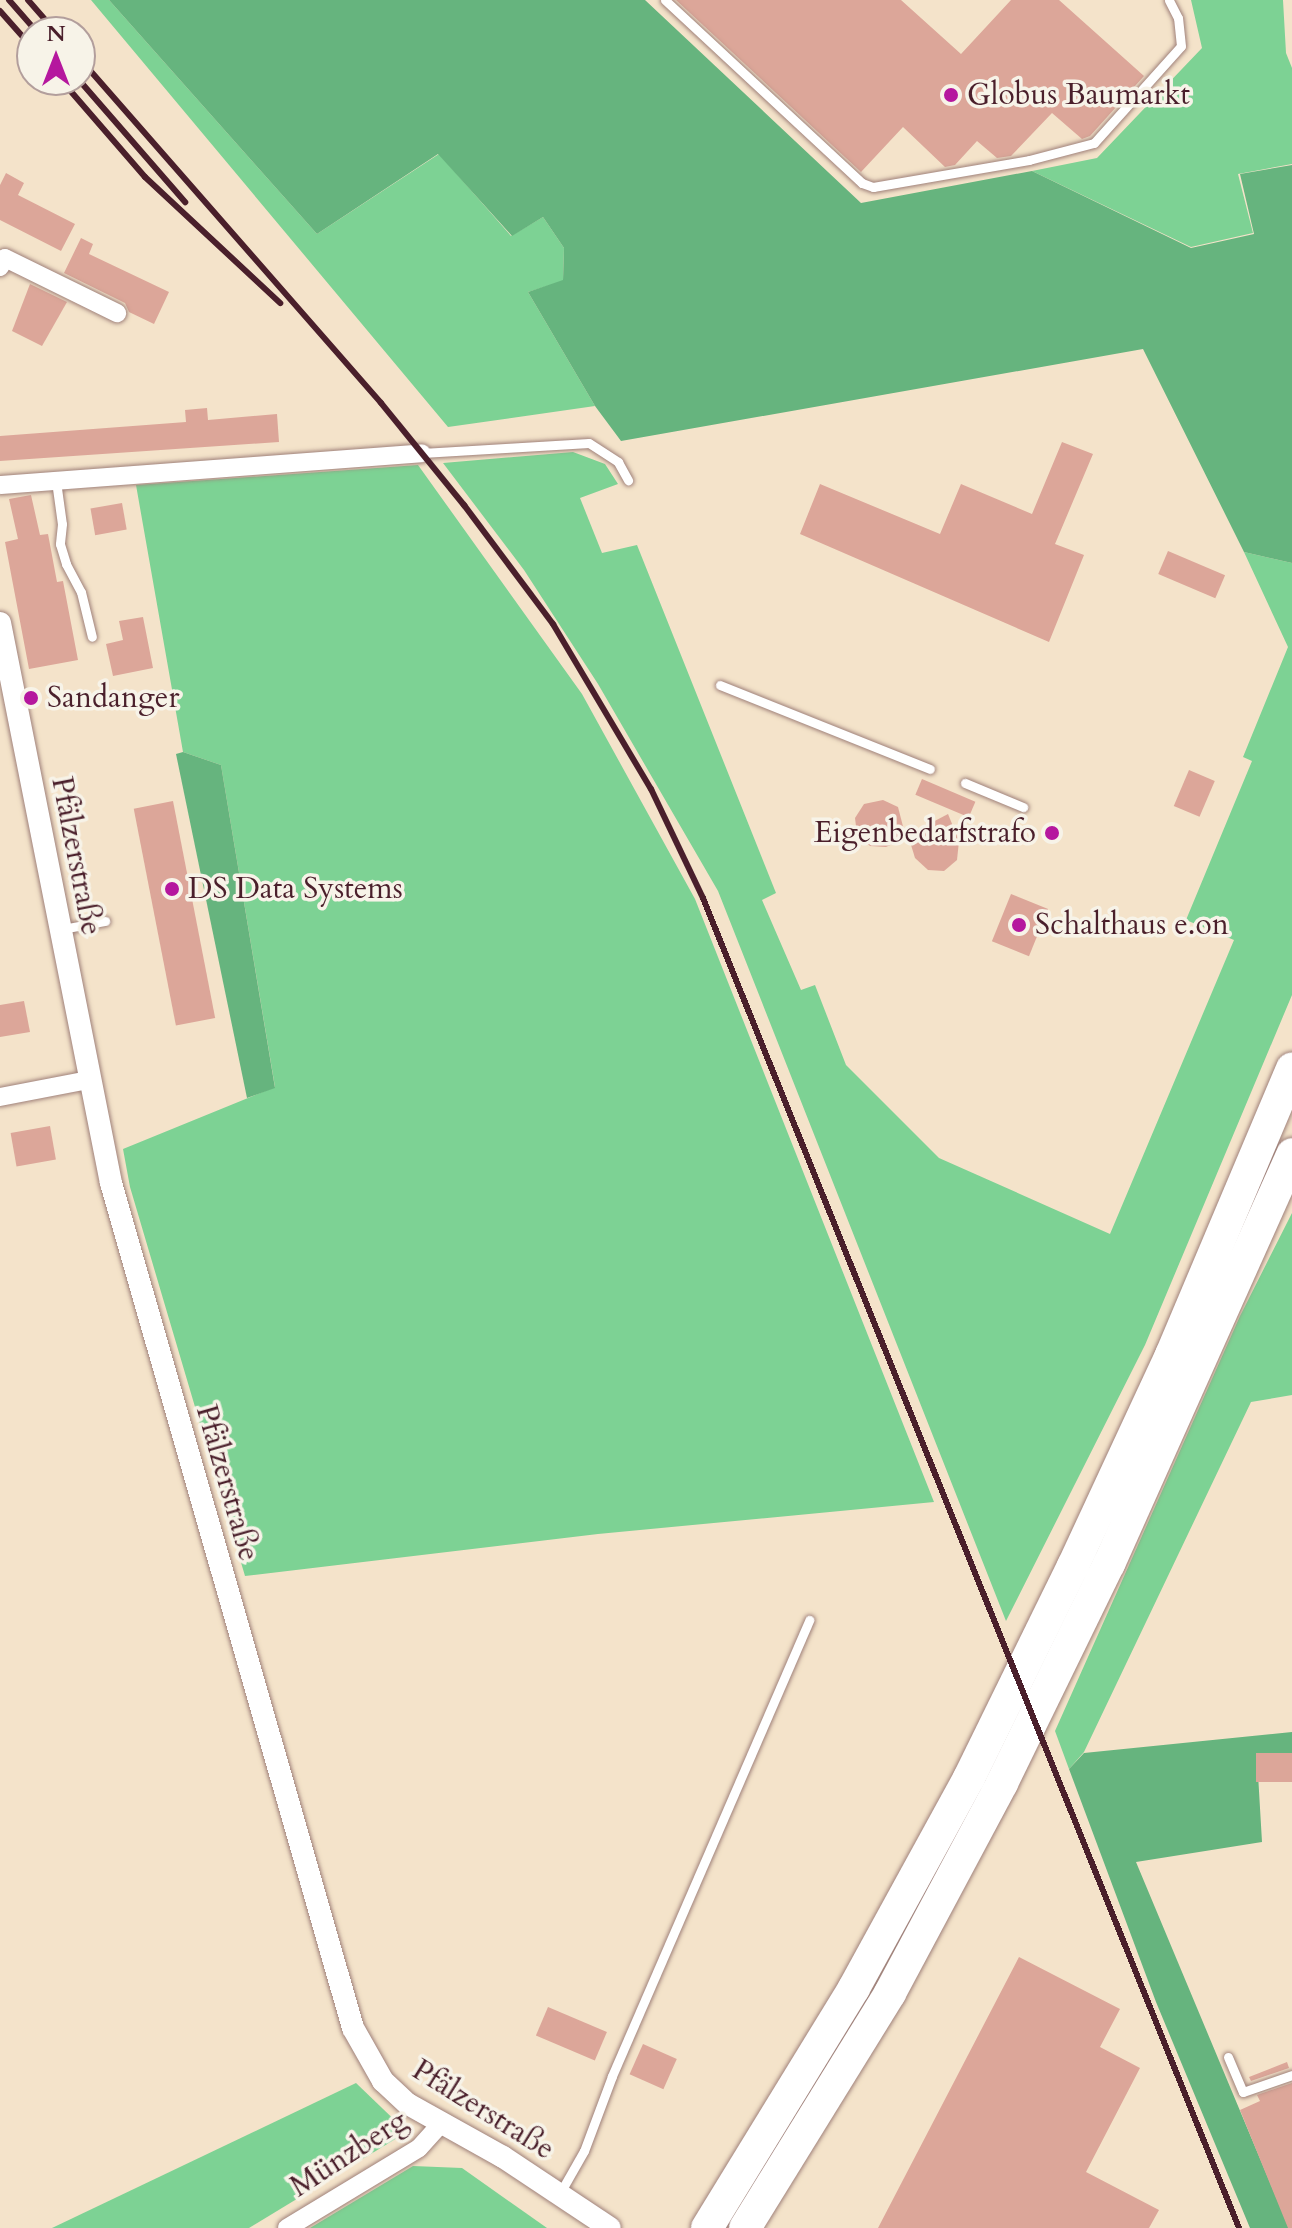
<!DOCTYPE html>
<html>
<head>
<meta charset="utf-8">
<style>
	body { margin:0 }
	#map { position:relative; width:1292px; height:2228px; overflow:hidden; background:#f4e3ca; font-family:Cardo,serif }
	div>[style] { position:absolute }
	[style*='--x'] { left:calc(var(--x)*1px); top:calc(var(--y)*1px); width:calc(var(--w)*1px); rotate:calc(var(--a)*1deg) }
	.green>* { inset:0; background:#7dd294 }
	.forest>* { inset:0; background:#66b47e }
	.building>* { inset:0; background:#dca699; transform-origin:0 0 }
	.roads { filter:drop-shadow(0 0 2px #9f817a) drop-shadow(0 0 2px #9f817a) }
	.service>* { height:9px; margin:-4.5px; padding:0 4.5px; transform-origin:4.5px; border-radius:4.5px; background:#fff }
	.minor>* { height:18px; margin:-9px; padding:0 9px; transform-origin:9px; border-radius:9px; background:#fff }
	.tertiary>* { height:22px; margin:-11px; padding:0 11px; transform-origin:11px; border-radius:11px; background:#fff }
	.motorway>* { height:32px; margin:-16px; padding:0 16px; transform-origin:16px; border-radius:16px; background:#fff }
	.rail>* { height:6px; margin:-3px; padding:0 3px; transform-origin:3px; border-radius:3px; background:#4a1f2b }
	.dots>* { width:22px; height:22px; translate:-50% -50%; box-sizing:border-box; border:4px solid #f7f3e8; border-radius:50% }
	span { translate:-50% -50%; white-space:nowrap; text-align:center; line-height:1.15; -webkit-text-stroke:7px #f7f3e8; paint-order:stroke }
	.poi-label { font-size:30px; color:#4a1f2b }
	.left { translate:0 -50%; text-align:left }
	.right { translate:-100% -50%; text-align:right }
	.street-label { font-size:30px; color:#4a1f2b }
	.north { position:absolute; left:16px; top:16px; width:80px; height:80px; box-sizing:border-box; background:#f7f3e8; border:2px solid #b29e9c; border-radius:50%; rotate:0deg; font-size:22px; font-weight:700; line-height:32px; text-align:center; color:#4a1f2b }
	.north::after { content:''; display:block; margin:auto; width:28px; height:36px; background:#b5179e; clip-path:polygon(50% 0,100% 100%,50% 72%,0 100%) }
</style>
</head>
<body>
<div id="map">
	<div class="green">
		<i style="clip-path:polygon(91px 0,109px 0,317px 234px,439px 154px,511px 236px,543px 217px,564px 248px,563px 281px,528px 292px,595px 406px,448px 427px)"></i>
		<i style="clip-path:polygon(1191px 0,1283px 0,1286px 53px,1292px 68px,1292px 164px,1238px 174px,1253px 233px,1191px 247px,1032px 171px,1097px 158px,1202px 48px)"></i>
		<i style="clip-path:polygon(573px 452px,605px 464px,618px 484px,580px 498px,602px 553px,637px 545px,776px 893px,762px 900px,801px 990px,815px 985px,846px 1065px,939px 1158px,1110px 1234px,1234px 940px,1186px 920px,1252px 761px,1243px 757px,1288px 647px,1244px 552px,1292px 563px,1292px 995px,1145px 1345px,1006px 1621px,718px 891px,598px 684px,524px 570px,443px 463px)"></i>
		<i style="clip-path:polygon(418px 465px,582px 694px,695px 899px,934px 1502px,598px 1534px,245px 1576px,130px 1187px,123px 1149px,275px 1087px,221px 765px,183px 752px,136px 485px)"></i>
		<i style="clip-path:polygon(1292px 1213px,1292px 1395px,1251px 1402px,1084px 1752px,1069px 1769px,1055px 1731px,1240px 1316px)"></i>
		<i style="clip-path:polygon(356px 2083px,407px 2132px,249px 2228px,52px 2228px)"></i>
		<i style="clip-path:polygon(413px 2166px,462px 2168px,547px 2228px,310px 2228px)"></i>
	</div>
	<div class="forest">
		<i style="clip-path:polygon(109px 0,645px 0,861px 203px,1032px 171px,1191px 248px,1254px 234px,1240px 174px,1292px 165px,1292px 563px,1244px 552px,1143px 349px,621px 441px,595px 406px,528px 292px,563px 280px,564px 248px,543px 217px,512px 236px,438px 154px,317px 234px)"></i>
		<i style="clip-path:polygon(183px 752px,221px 765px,275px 1088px,247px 1098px,176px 754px)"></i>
		<i style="clip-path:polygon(1292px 1732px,1292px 1753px,1257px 1757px,1262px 1842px,1136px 1862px,1284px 2216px,1292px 2228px,1250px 2228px,1156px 2002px,1069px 1769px,1084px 1753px)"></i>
	</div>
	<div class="building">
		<i style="clip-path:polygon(676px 0,901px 0,961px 54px,1011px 0,1059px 0,1144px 76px,1090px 136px,1082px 139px,1052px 113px,1011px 156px,997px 158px,977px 141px,955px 165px,945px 167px,903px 127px,861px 172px)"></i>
		<i style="clip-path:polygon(6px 173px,24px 183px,18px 195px,75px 224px,61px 251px,0 220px,0 185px)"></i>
		<i style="clip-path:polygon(81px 238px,93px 244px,89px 254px,169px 292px,154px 324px,129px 312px,125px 303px,64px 273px)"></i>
		<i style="clip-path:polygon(30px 284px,67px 302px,42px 346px,12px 331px)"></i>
		<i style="clip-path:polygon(207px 408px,208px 420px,277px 414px,279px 442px,0 461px,0 436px,186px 422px,185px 410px)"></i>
		<i style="clip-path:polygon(1062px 442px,1093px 454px,1055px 544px,1084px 555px,1049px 642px,800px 534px,820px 484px,940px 534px,961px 484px,1032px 514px)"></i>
		<i style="clip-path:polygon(31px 495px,40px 535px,48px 534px,57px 582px,63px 581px,78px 660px,29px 669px,5px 542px,18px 539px,9px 499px)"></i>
		<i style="left:122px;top:503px;width:27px;height:32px;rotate:80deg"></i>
		<i style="left:1168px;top:551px;width:62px;height:25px;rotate:23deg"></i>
		<i style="clip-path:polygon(143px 617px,153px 668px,113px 676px,106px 644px,123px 640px,119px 621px)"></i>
		<i style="left:1189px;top:770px;width:28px;height:39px;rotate:23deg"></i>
		<i style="left:922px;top:779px;width:58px;height:17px;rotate:23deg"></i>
		<i style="clip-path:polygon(883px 800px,898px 807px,906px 838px,886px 847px,870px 846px,857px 834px,855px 818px,864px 804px)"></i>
		<i style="left:173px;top:801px;width:221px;height:40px;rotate:79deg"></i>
		<i style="clip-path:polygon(948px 814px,959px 841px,957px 860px,944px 871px,928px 870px,915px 858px,908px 835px)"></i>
		<i style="left:1011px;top:894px;width:40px;height:51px;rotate:22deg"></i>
		<i style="clip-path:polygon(24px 1001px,30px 1032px,0 1037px,0 1005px)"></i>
		<i style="left:50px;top:1126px;width:34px;height:40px;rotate:80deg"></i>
		<i style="left:1292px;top:1753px;width:29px;height:36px;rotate:90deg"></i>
		<i style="clip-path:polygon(1019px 1957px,1120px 2009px,1100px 2047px,1140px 2068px,1086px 2172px,1159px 2210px,1149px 2228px,878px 2228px)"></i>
		<i style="left:548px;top:2007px;width:64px;height:31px;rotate:23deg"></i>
		<i style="left:643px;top:2044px;width:37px;height:33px;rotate:24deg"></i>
		<i style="clip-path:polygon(1287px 2062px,1289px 2068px,1251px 2081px,1249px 2077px)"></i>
		<i style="clip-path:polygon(1292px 2083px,1292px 2228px,1288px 2228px,1240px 2110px,1260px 2101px,1257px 2095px)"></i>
	</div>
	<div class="roads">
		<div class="service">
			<i style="--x:665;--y:0;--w:269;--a:42.9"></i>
			<i style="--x:862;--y:183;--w:12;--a:20"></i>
			<i style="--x:873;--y:187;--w:158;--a:-9.8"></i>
			<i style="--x:1029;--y:160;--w:67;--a:-14.7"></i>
			<i style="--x:1094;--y:143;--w:130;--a:-48.1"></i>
			<i style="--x:1181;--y:46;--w:28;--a:-96"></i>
			<i style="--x:1178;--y:18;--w:20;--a:-117"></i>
			<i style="--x:422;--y:453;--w:167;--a:-3.4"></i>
			<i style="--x:589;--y:443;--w:35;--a:33"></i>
			<i style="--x:618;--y:462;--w:21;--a:61"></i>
			<i style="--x:56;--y:481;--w:43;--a:82.1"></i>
			<i style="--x:62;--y:524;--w:20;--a:96"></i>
			<i style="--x:60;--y:544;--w:21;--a:73"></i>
			<i style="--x:66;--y:564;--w:32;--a:62"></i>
			<i style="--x:81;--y:592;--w:46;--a:76.3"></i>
			<i style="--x:720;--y:685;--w:226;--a:21.8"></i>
			<i style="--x:965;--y:783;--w:63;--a:22.5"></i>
			<i style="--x:62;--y:929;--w:44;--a:-10.5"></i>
			<i style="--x:1228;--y:2057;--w:38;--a:67"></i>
			<i style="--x:1243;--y:2092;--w:52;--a:-19.1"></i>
			<i style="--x:560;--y:2193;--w:48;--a:-60.3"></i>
			<i style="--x:584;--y:2151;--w:80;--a:-69.5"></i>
			<i style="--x:612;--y:2076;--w:497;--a:-66.6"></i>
		</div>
		<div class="minor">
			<i style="--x:0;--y:267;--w:10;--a:-61"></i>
			<i style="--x:5;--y:258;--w:125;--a:26.2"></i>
			<i style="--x:0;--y:485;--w:423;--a:-4.3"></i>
			<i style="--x:0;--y:1097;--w:90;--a:-10.9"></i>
			<i style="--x:287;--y:2228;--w:154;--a:-31.2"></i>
			<i style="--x:419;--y:2148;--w:31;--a:-48"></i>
		</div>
		<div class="tertiary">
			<i style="--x:0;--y:623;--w:571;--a:78.79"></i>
			<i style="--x:111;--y:1183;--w:879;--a:74.02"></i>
			<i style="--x:353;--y:2028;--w:61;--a:60.5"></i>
			<i style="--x:383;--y:2081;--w:34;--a:43"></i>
			<i style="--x:408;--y:2104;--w:109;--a:29.2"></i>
			<i style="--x:503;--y:2157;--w:128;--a:33.6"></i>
		</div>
		<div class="motorway">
			<i style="--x:707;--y:2228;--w:281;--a:-58.5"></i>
			<i style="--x:854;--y:1988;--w:239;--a:-61.3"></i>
			<i style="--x:969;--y:1778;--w:236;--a:-63.9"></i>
			<i style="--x:1073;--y:1566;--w:233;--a:-65.1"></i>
			<i style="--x:1171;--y:1355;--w:311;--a:-67.1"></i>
			<i style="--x:745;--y:2228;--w:276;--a:-58.3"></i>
			<i style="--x:890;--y:1993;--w:238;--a:-61.9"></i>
			<i style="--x:1002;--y:1783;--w:244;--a:-64"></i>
			<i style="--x:1109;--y:1564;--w:449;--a:-65.9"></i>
		</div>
	</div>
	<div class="rail">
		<i style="--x:9;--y:0;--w:43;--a:48.8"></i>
		<i style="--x:28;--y:0;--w:43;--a:48.8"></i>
		<i style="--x:0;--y:11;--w:48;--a:48.4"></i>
		<i style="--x:80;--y:59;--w:457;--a:48.8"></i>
		<i style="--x:381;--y:403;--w:132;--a:50.9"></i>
		<i style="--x:464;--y:505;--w:149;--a:53.2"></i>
		<i style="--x:553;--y:624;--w:192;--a:59.3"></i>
		<i style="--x:651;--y:789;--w:121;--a:64.5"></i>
		<i style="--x:703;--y:898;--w:1434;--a:68.05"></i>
		<i style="--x:61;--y:80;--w:128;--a:49.1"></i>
		<i style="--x:145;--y:177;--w:185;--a:43"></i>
		<i style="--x:79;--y:80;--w:162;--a:49"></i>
	</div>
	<div class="dots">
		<i style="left:951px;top:95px;background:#b5179e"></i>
		<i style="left:31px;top:698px;background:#b5179e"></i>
		<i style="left:1052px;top:833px;background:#b5179e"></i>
		<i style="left:172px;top:889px;background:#b5179e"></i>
		<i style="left:1019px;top:925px;background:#b5179e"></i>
	</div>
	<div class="poi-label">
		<span class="left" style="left:967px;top:95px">Globus Baumarkt</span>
		<span class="left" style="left:47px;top:698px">Sandanger</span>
		<span class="right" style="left:1036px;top:833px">Eigenbedarfstrafo</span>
		<span class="left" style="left:188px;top:889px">DS Data Systems</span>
		<span class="left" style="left:1035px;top:925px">Schalthaus e.on</span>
	</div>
	<div class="street-label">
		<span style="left:76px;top:856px;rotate:79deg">Pfälzerstraße</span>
		<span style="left:227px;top:1483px;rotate:74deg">Pfälzerstraße</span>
		<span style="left:483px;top:2110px;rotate:32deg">Pfälzerstraße</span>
		<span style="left:349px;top:2154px;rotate:-33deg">Münzberg</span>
	</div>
	<div class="north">N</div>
</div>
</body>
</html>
